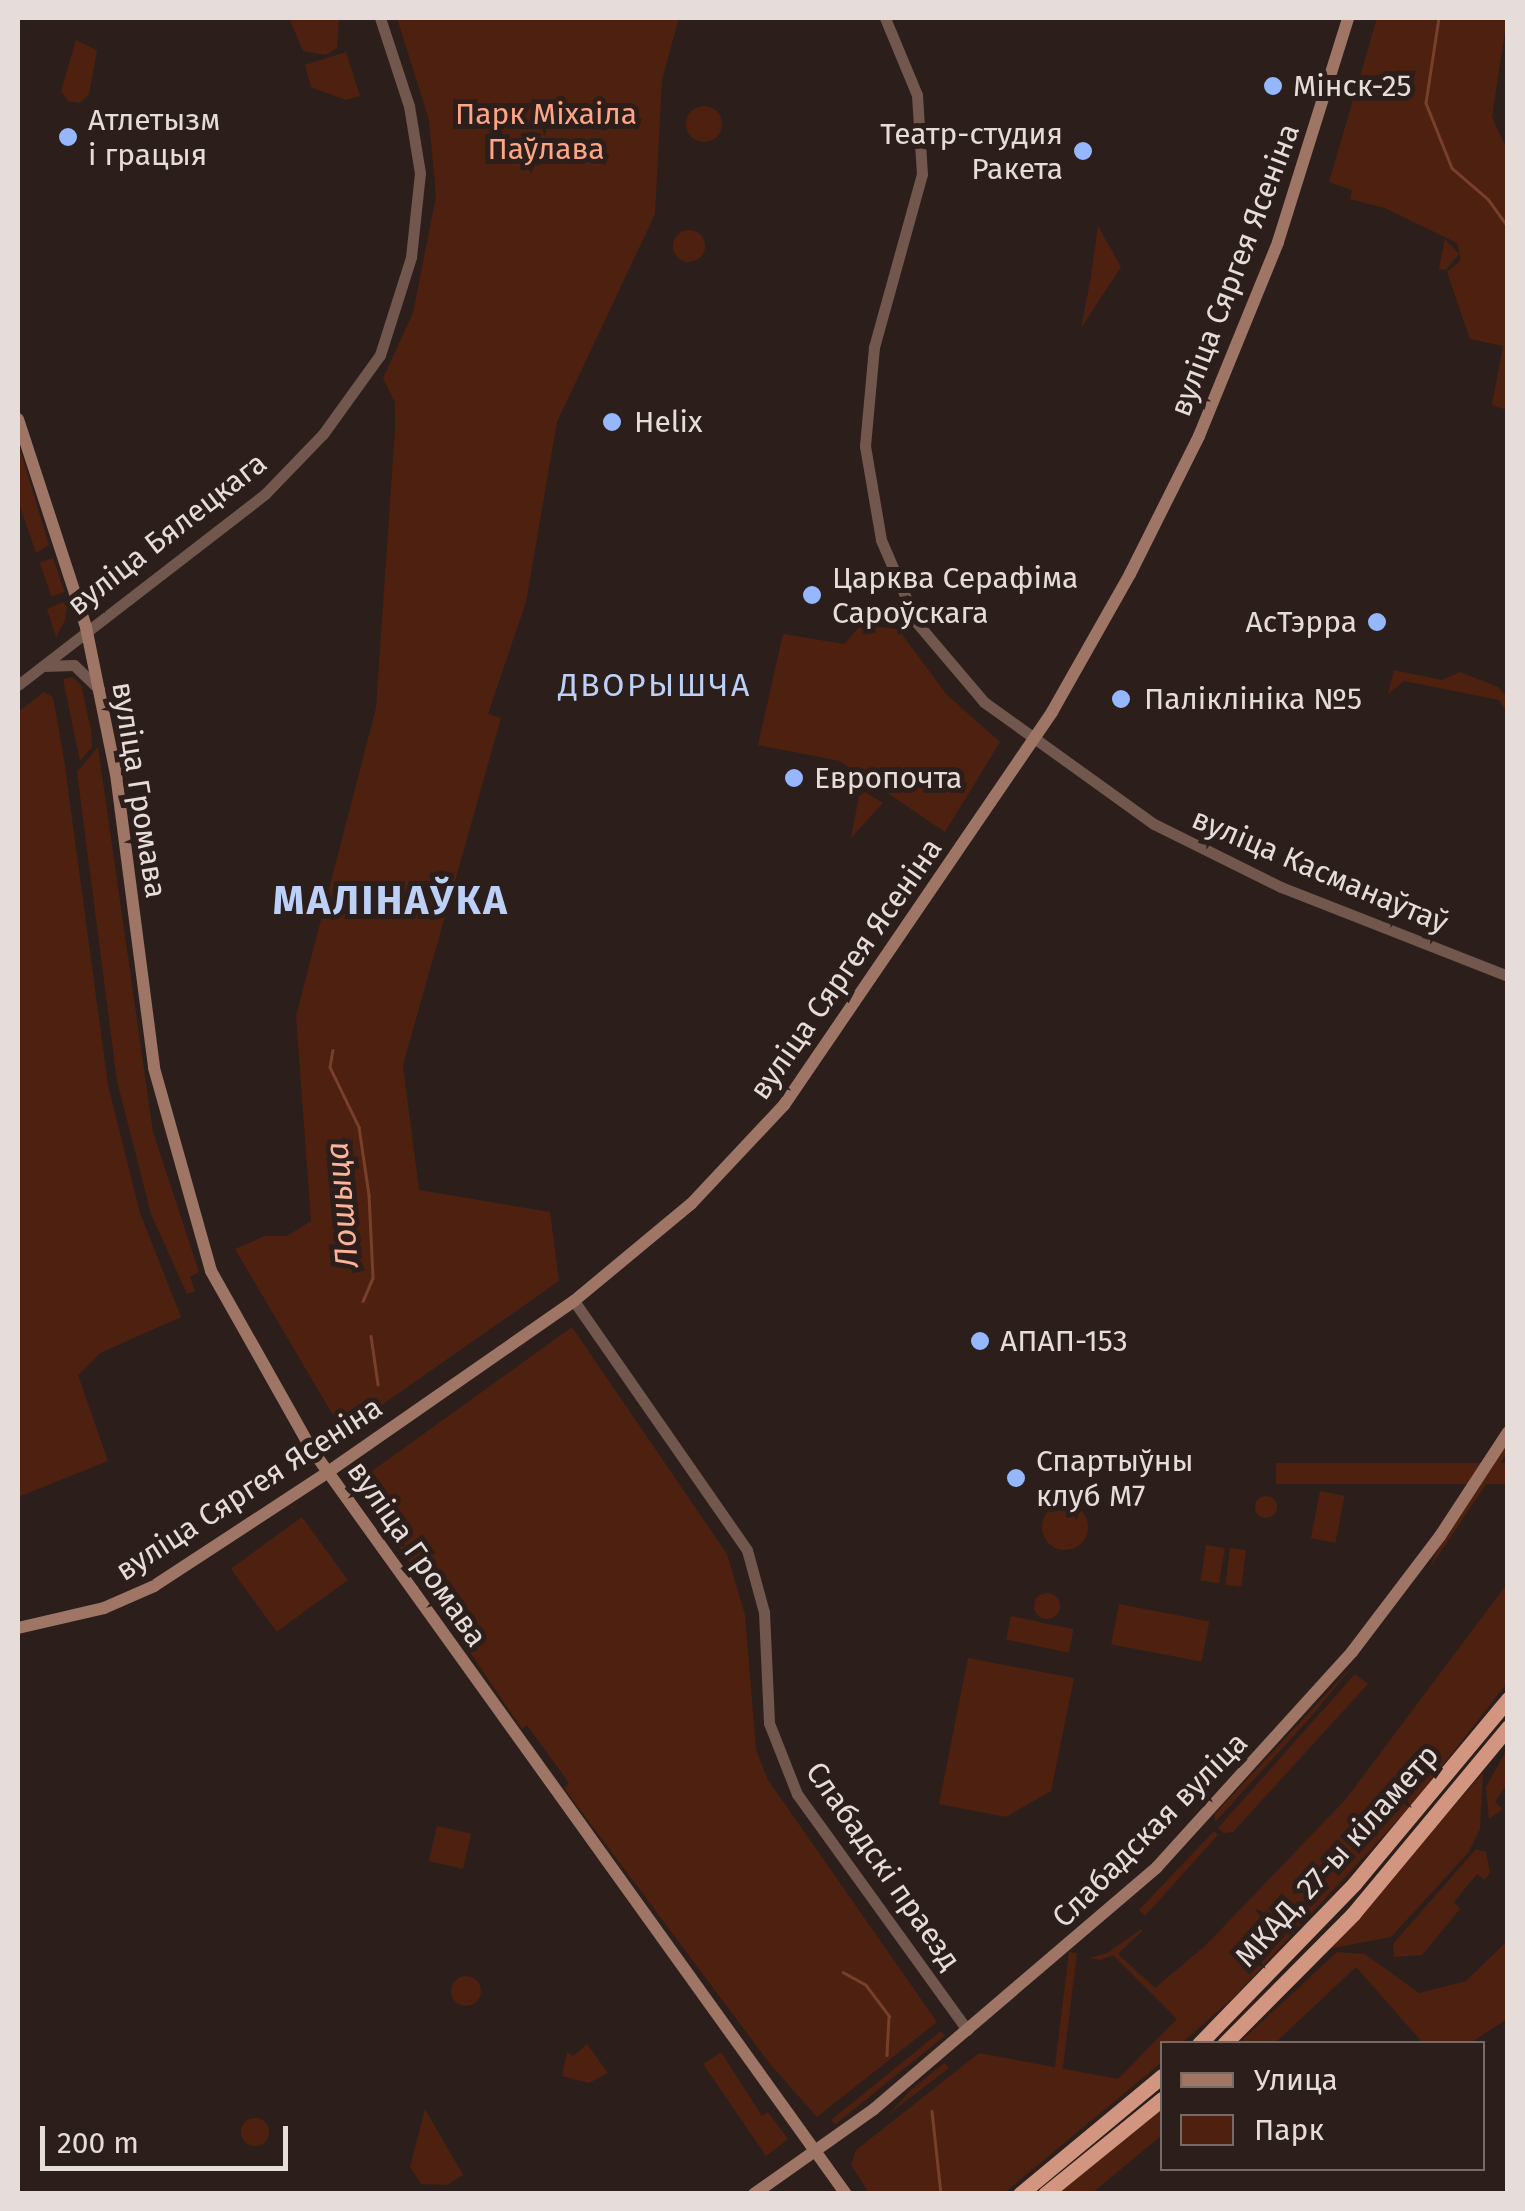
<!DOCTYPE html>
<html>
<head>
<meta charset="utf-8">
<style>
	body { margin:0 }
	#map { position:relative; width:1525px; height:2211px; overflow:hidden; background:#2c1f1b; font-family:"Fira Sans",sans-serif }
	div>[style] { position:absolute }
	[style*='--x'] { left:calc(var(--x)*1px); top:calc(var(--y)*1px); width:calc(var(--w)*1px); rotate:calc(var(--a)*1deg) }
	.green>* { inset:0; background:#4e200f; transform-origin:0 0 }
	.round { border-radius:50% }
	.stream>* { height:2.5px; margin:-1.25px; padding:0 1.25px; transform-origin:1.25px; border-radius:1.25px; background:#783f2b }
	.tertiary>* { height:11px; margin:-5.5px; padding:0 5.5px; transform-origin:5.5px; border-radius:5.5px; background:#72574e }
	.secondary>* { height:12px; margin:-6px; padding:0 6px; transform-origin:6px; border-radius:6px; background:#9f7566 }
	.trunk>* { height:15px; margin:-7.5px; padding:0 7.5px; transform-origin:7.5px; border-radius:7.5px; background:#d29680 }
	.dots>* { width:28px; height:28px; translate:-50% -50%; box-sizing:border-box; border:5px solid #2c1f1b; border-radius:50% }
	span { translate:-50% -50%; white-space:nowrap; text-align:center; line-height:1.15; -webkit-text-stroke:10px #2c1f1b; paint-order:stroke }
	.poi-label { font-size:30px; color:#e6ddda }
	.left { translate:0 -50%; text-align:left }
	.right { translate:-100% -50%; text-align:right }
	.park-label { font-size:30px; color:#ffa585 }
	.street-label { font-size:30px; color:#e6ddda }
	.neighbourhood-label { font-size:32px; color:#bcd0f8; letter-spacing:2.5px }
	.water-label { font-size:32px; color:#fcb39a; font-style:italic }
	.district-label { font-size:40px; color:#bcd0f8; font-weight:700; letter-spacing:2.5px }
	.frame { position:absolute; inset:0; border:20px solid #e6ddda; pointer-events:none }
	.legend { position:absolute; left:1160px; top:2041px; width:325px; height:130px; box-sizing:border-box; background:#2c1f1b; border:2px solid #766b67; margin:0; padding:12px 18px; list-style:none; font-size:30px; color:#e6ddda }
	.legend li { display:flex; align-items:center; gap:20px; height:50px }
	.legend b { width:50px; border:2px solid #766b67 }
	.scale { position:absolute; left:40px; top:2126px; width:248px; height:45px; box-sizing:border-box; border:5px solid #e6ddda; border-top:0; padding-left:12px; font-size:30px; line-height:35px; white-space:nowrap; color:#e6ddda; -webkit-text-stroke:8px #2c1f1b; paint-order:stroke }
</style>
</head>
<body>
<div id="map">
	<div class="green">
		<i style="clip-path:polygon(289px 18px,339px 18px,337px 48px,326px 55px,303px 51px)"></i>
		<i style="clip-path:polygon(397px 18px,679px 18px,662px 80px,655px 214px,557px 422px,526px 602px,488px 714px,501px 718px,403px 1065px,419px 1190px,550px 1212px,559px 1281px,353px 1425px,337px 1422px,235px 1249px,265px 1236px,287px 1236px,311px 1221px,296px 1016px,376px 708px,395px 429px,395px 403px,383px 378px,413px 313px,436px 196px,429px 120px)"></i>
		<i style="clip-path:polygon(1377px 18px,1507px 18px,1492px 117px,1507px 150px,1507px 410px,1492px 405px,1503px 346px,1470px 339px,1447px 272px,1461px 260px,1457px 243px,1385px 208px,1350px 199px,1352px 190px,1329px 182px)"></i>
		<i style="clip-path:polygon(76px 40px,97px 50px,89px 94px,80px 103px,68px 101px,61px 91px)"></i>
		<i style="clip-path:polygon(346px 52px,360px 96px,346px 100px,311px 87px,305px 65px)"></i>
		<i class="round" style="left:686px;top:106px;width:36px;height:36px"></i>
		<i style="clip-path:polygon(1098px 226px,1121px 267px,1081px 328px,1090px 282px)"></i>
		<i class="round" style="left:673px;top:230px;width:32px;height:32px"></i>
		<i style="clip-path:polygon(1445px 239px,1459px 254px,1446px 270px,1439px 269px)"></i>
		<i style="clip-path:polygon(18px 443px,49px 545px,36px 553px,18px 500px)"></i>
		<i style="left:53px;top:558px;width:36px;height:14px;rotate:71deg"></i>
		<i style="clip-path:polygon(68px 600px,65px 620px,56px 637px,47px 609px)"></i>
		<i style="clip-path:polygon(861px 625px,898px 629px,947px 695px,1000px 742px,945px 832px,840px 761px,758px 745px,783px 634px,844px 644px)"></i>
		<i style="clip-path:polygon(1394px 670px,1442px 680px,1460px 672px,1498px 687px,1507px 697px,1507px 713px,1499px 700px,1404px 681px,1388px 694px)"></i>
		<i style="clip-path:polygon(72px 677px,81px 685px,91px 730px,92px 747px,80px 761px,63px 679px)"></i>
		<i style="clip-path:polygon(44px 692px,53px 697px,64px 759px,108px 1085px,140px 1213px,181px 1317px,100px 1353px,78px 1375px,108px 1461px,18px 1497px,18px 712px)"></i>
		<i style="clip-path:polygon(98px 747px,153px 1132px,199px 1272px,190px 1277px,195px 1291px,187px 1294px,151px 1214px,117px 1081px,77px 772px)"></i>
		<i style="clip-path:polygon(865px 792px,883px 803px,851px 838px,859px 796px)"></i>
		<i style="clip-path:polygon(572px 1327px,727px 1554px,745px 1615px,756px 1750px,768px 1780px,937px 2022px,817px 2117px,770px 2064px,564px 1788px,569px 1783px,527px 1725px,522px 1729px,363px 1494px,365px 1476px)"></i>
		<i style="clip-path:polygon(1507px 1443px,1507px 1453px,1429px 1569px,1440px 1545px)"></i>
		<i style="left:1507px;top:1463px;width:21px;height:231px;rotate:90deg"></i>
		<i style="left:1320px;top:1491px;width:25px;height:48px;rotate:11deg"></i>
		<i class="round" style="left:1255px;top:1496px;width:22px;height:22px"></i>
		<i class="round" style="left:1042px;top:1504px;width:46px;height:46px"></i>
		<i style="left:302px;top:1517px;width:78px;height:88px;rotate:54deg"></i>
		<i style="left:1206px;top:1545px;width:19px;height:36px;rotate:9deg"></i>
		<i style="left:1230px;top:1548px;width:16px;height:37px;rotate:7deg"></i>
		<i style="clip-path:polygon(1507px 1584px,1507px 1683px,1409px 1808px,1235px 1996px,1182px 2043px,1162px 2044px,1162px 2062px,1004px 2193px,869px 2193px,851px 2165px,856px 2150px,979px 2053px,1118px 2079px,1177px 2019px,1113px 1955px,1100px 1960px,1089px 1958px,1107px 1953px,1140px 1930px,1143px 1930px,1118px 1954px,1155px 1988px,1205px 1946px,1346px 1799px)"></i>
		<i class="round" style="left:1034px;top:1593px;width:26px;height:26px"></i>
		<i style="left:1119px;top:1604px;width:92px;height:41px;rotate:11deg"></i>
		<i style="left:1011px;top:1616px;width:64px;height:24px;rotate:12deg"></i>
		<i style="clip-path:polygon(968px 1658px,1074px 1678px,1051px 1791px,1006px 1817px,939px 1804px)"></i>
		<i style="clip-path:polygon(1356px 1662px,1308px 1720px,1215px 1822px,1215px 1814px)"></i>
		<i style="clip-path:polygon(1355px 1674px,1368px 1684px,1233px 1832px,1224px 1833px,1218px 1828px)"></i>
		<i style="clip-path:polygon(1507px 1749px,1507px 1784px,1495px 1802px,1503px 1809px,1489px 1819px,1486px 1787px)"></i>
		<i style="clip-path:polygon(1483px 1773px,1480px 1829px,1468px 1853px,1391px 1937px,1328px 1949px)"></i>
		<i style="left:437px;top:1826px;width:35px;height:36px;rotate:13deg"></i>
		<i style="clip-path:polygon(1214px 1831px,1218px 1835px,1145px 1916px,1139px 1910px)"></i>
		<i style="clip-path:polygon(1476px 1849px,1486px 1852px,1490px 1873px,1485px 1880px,1477px 1874px,1454px 1902px,1460px 1909px,1422px 1955px,1394px 1957px,1393px 1944px)"></i>
		<i style="clip-path:polygon(1507px 1941px,1507px 2019px,1470px 2043px,1423px 2043px,1356px 1967px,1275px 2043px,1239px 2043px,1337px 1952px,1365px 1954px,1419px 1993px,1466px 1981px)"></i>
		<i style="left:1069px;top:1952px;width:8px;height:145px;rotate:7deg"></i>
		<i class="round" style="left:451px;top:1976px;width:30px;height:30px"></i>
		<i style="left:941px;top:2031px;width:6px;height:141px;rotate:51deg"></i>
		<i style="clip-path:polygon(587px 2044px,608px 2073px,589px 2083px,562px 2076px,567px 2052px,573px 2056px)"></i>
		<i style="clip-path:polygon(721px 2052px,762px 2116px,768px 2112px,788px 2139px,766px 2156px,703px 2064px)"></i>
		<i style="clip-path:polygon(944px 2063px,949px 2068px,889px 2114px,911px 2090px)"></i>
		<i style="clip-path:polygon(425px 2109px,463px 2175px,447px 2185px,421px 2184px,410px 2167px)"></i>
		<i style="clip-path:polygon(1162px 2109px,1162px 2135px,1092px 2193px,1059px 2193px)"></i>
		<i class="round" style="left:241px;top:2118px;width:28px;height:28px"></i>
	</div>
	<div class="stream">
		<i style="--x:1439;--y:18;--w:86;--a:98.7"></i>
		<i style="--x:1426;--y:103;--w:70;--a:68.2"></i>
		<i style="--x:1452;--y:168;--w:48;--a:40.7"></i>
		<i style="--x:1488;--y:199;--w:34;--a:54"></i>
		<i style="--x:333;--y:1050;--w:17;--a:100"></i>
		<i style="--x:330;--y:1067;--w:67;--a:64.2"></i>
		<i style="--x:359;--y:1127;--w:69;--a:81.6"></i>
		<i style="--x:369;--y:1195;--w:83;--a:87.2"></i>
		<i style="--x:373;--y:1278;--w:25;--a:113"></i>
		<i style="--x:371;--y:1336;--w:49;--a:81.7"></i>
		<i style="--x:843;--y:1972;--w:26;--a:29"></i>
		<i style="--x:866;--y:1985;--w:39;--a:53"></i>
		<i style="--x:889;--y:2016;--w:39;--a:93"></i>
		<i style="--x:932;--y:2111;--w:83;--a:83.8"></i>
	</div>
	<div class="tertiary">
		<i style="--x:885;--y:18;--w:83;--a:67.4"></i>
		<i style="--x:917;--y:95;--w:79;--a:86.4"></i>
		<i style="--x:922;--y:174;--w:180;--a:105.5"></i>
		<i style="--x:874;--y:347;--w:99;--a:95.2"></i>
		<i style="--x:865;--y:446;--w:95;--a:80.3"></i>
		<i style="--x:881;--y:540;--w:90;--a:66.6"></i>
		<i style="--x:917;--y:623;--w:104;--a:49.7"></i>
		<i style="--x:984;--y:702;--w:209;--a:35.7"></i>
		<i style="--x:1154;--y:824;--w:142;--a:26.4"></i>
		<i style="--x:1281;--y:887;--w:244;--a:21.4"></i>
		<i style="--x:43;--y:666;--w:31;--a:-2"></i>
		<i style="--x:74;--y:665;--w:35;--a:44"></i>
		<i style="--x:18;--y:685;--w:312;--a:-37.7"></i>
		<i style="--x:265;--y:494;--w:83;--a:-46"></i>
		<i style="--x:323;--y:434;--w:97;--a:-54.2"></i>
		<i style="--x:380;--y:355;--w:103;--a:-72.4"></i>
		<i style="--x:411;--y:257;--w:84;--a:-83.9"></i>
		<i style="--x:420;--y:173;--w:68;--a:-99.3"></i>
		<i style="--x:409;--y:106;--w:93;--a:-108.2"></i>
		<i style="--x:574;--y:1301;--w:303;--a:55.2"></i>
		<i style="--x:747;--y:1550;--w:64;--a:74.7"></i>
		<i style="--x:764;--y:1612;--w:111;--a:87.4"></i>
		<i style="--x:769;--y:1723;--w:76;--a:68.5"></i>
		<i style="--x:797;--y:1794;--w:291;--a:54.2"></i>
	</div>
	<div class="secondary">
		<i style="--x:18;--y:419;--w:219;--a:71.9"></i>
		<i style="--x:86;--y:627;--w:150;--a:78.5"></i>
		<i style="--x:116;--y:774;--w:296;--a:82.6"></i>
		<i style="--x:154;--y:1068;--w:211;--a:74.3"></i>
		<i style="--x:211;--y:1271;--w:202;--a:60.6"></i>
		<i style="--x:310;--y:1447;--w:919;--a:54.34"></i>
		<i style="--x:18;--y:1628;--w:88;--a:-13.1"></i>
		<i style="--x:104;--y:1608;--w:55;--a:-23.7"></i>
		<i style="--x:154;--y:1586;--w:208;--a:-33.2"></i>
		<i style="--x:328;--y:1472;--w:300;--a:-34.8"></i>
		<i style="--x:574;--y:1301;--w:152;--a:-39.7"></i>
		<i style="--x:691;--y:1204;--w:136;--a:-46.8"></i>
		<i style="--x:784;--y:1105;--w:476;--a:-55.7"></i>
		<i style="--x:1052;--y:712;--w:159;--a:-60.5"></i>
		<i style="--x:1130;--y:574;--w:154;--a:-63.4"></i>
		<i style="--x:1199;--y:436;--w:209;--a:-67.8"></i>
		<i style="--x:1278;--y:242;--w:235;--a:-72.6"></i>
		<i style="--x:754;--y:2194;--w:147;--a:-35.3"></i>
		<i style="--x:874;--y:2109;--w:372;--a:-40.5"></i>
		<i style="--x:1157;--y:1867;--w:290;--a:-47.8"></i>
		<i style="--x:1352;--y:1652;--w:146;--a:-52.8"></i>
		<i style="--x:1440;--y:1536;--w:124;--a:-56.8"></i>
	</div>
	<div class="trunk">
		<i style="--x:1199;--y:2044;--w:223;--a:-45.9"></i>
		<i style="--x:1354;--y:1884;--w:241;--a:-50.2"></i>
		<i style="--x:1224;--y:2044;--w:183;--a:-45.2"></i>
		<i style="--x:1353;--y:1914;--w:243;--a:-50.3"></i>
		<i style="--x:1020;--y:2194;--w:185;--a:-39.7"></i>
		<i style="--x:1045;--y:2194;--w:151;--a:-39.1"></i>
	</div>
	<div class="dots">
		<i style="left:1273px;top:86px;background:#95b7fd"></i>
		<i style="left:68px;top:137px;background:#95b7fd"></i>
		<i style="left:1083px;top:151px;background:#95b7fd"></i>
		<i style="left:612px;top:422px;background:#95b7fd"></i>
		<i style="left:812px;top:595px;background:#95b7fd"></i>
		<i style="left:1377px;top:622px;background:#95b7fd"></i>
		<i style="left:1121px;top:699px;background:#95b7fd"></i>
		<i style="left:794px;top:778px;background:#95b7fd"></i>
		<i style="left:980px;top:1341px;background:#95b7fd"></i>
		<i style="left:1016px;top:1478px;background:#95b7fd"></i>
	</div>
	<div class="poi-label">
		<span class="left" style="left:1293px;top:86px">Мінск-25</span>
		<span class="left" style="left:88px;top:137px">Атлетызм<br>і грацыя</span>
		<span class="right" style="left:1063px;top:151px">Театр-студия<br>Ракета</span>
		<span class="left" style="left:634px;top:422px">Helix</span>
		<span class="left" style="left:832px;top:595px">Царква Серафіма<br>Сароўскага</span>
		<span class="right" style="left:1357px;top:622px">АсТэрра</span>
		<span class="left" style="left:1144px;top:699px">Паліклініка №5</span>
		<span class="left" style="left:814px;top:778px">Европочта</span>
		<span class="left" style="left:1000px;top:1341px">АПАП-153</span>
		<span class="left" style="left:1036px;top:1478px">Спартыўны<br>клуб М7</span>
	</div>
	<div class="park-label">
		<span style="left:546px;top:131px">Парк Міхаіла<br>Паўлава</span>
	</div>
	<div class="street-label">
		<span style="left:1235px;top:270px;rotate:-69deg">вуліца Сяргея Ясеніна</span>
		<span style="left:167px;top:534px;rotate:-38deg">вуліца Бялецкага</span>
		<span style="left:139px;top:790px;rotate:81deg">вуліца Громава</span>
		<span style="left:1320px;top:871px;rotate:23deg">вуліца Касманаўтаў</span>
		<span style="left:846px;top:969px;rotate:-55deg">вуліца Сяргея Ясеніна</span>
		<span style="left:249px;top:1489px;rotate:-33deg">вуліца Сяргея Ясеніна</span>
		<span style="left:417px;top:1554px;rotate:55deg">вуліца Громава</span>
		<span style="left:1150px;top:1830px;rotate:-45deg">Слабадская вуліца</span>
		<span style="left:1337px;top:1856px;rotate:-48deg">МКАД, 27-ы кіламетр</span>
		<span style="left:883px;top:1866px;rotate:55deg">Слабадскі праезд</span>
	</div>
	<div class="neighbourhood-label">
		<span style="left:655px;top:685px">ДВОРЫШЧА</span>
	</div>
	<div class="water-label">
		<span style="left:342px;top:1205px;rotate:-95deg">Лошыца</span>
	</div>
	<div class="district-label">
		<span style="left:391px;top:901px">МАЛІНАЎКА</span>
	</div>
	<div class="frame"></div>
	<ul class="legend">
	<li><b style="height:12px;background:#9f7566"></b>Улица</li>
	<li><b style="height:28px;background:#4e200f"></b>Парк</li>
	</ul>
	<div class="scale">200 m</div>
</div>
</body>
</html>
